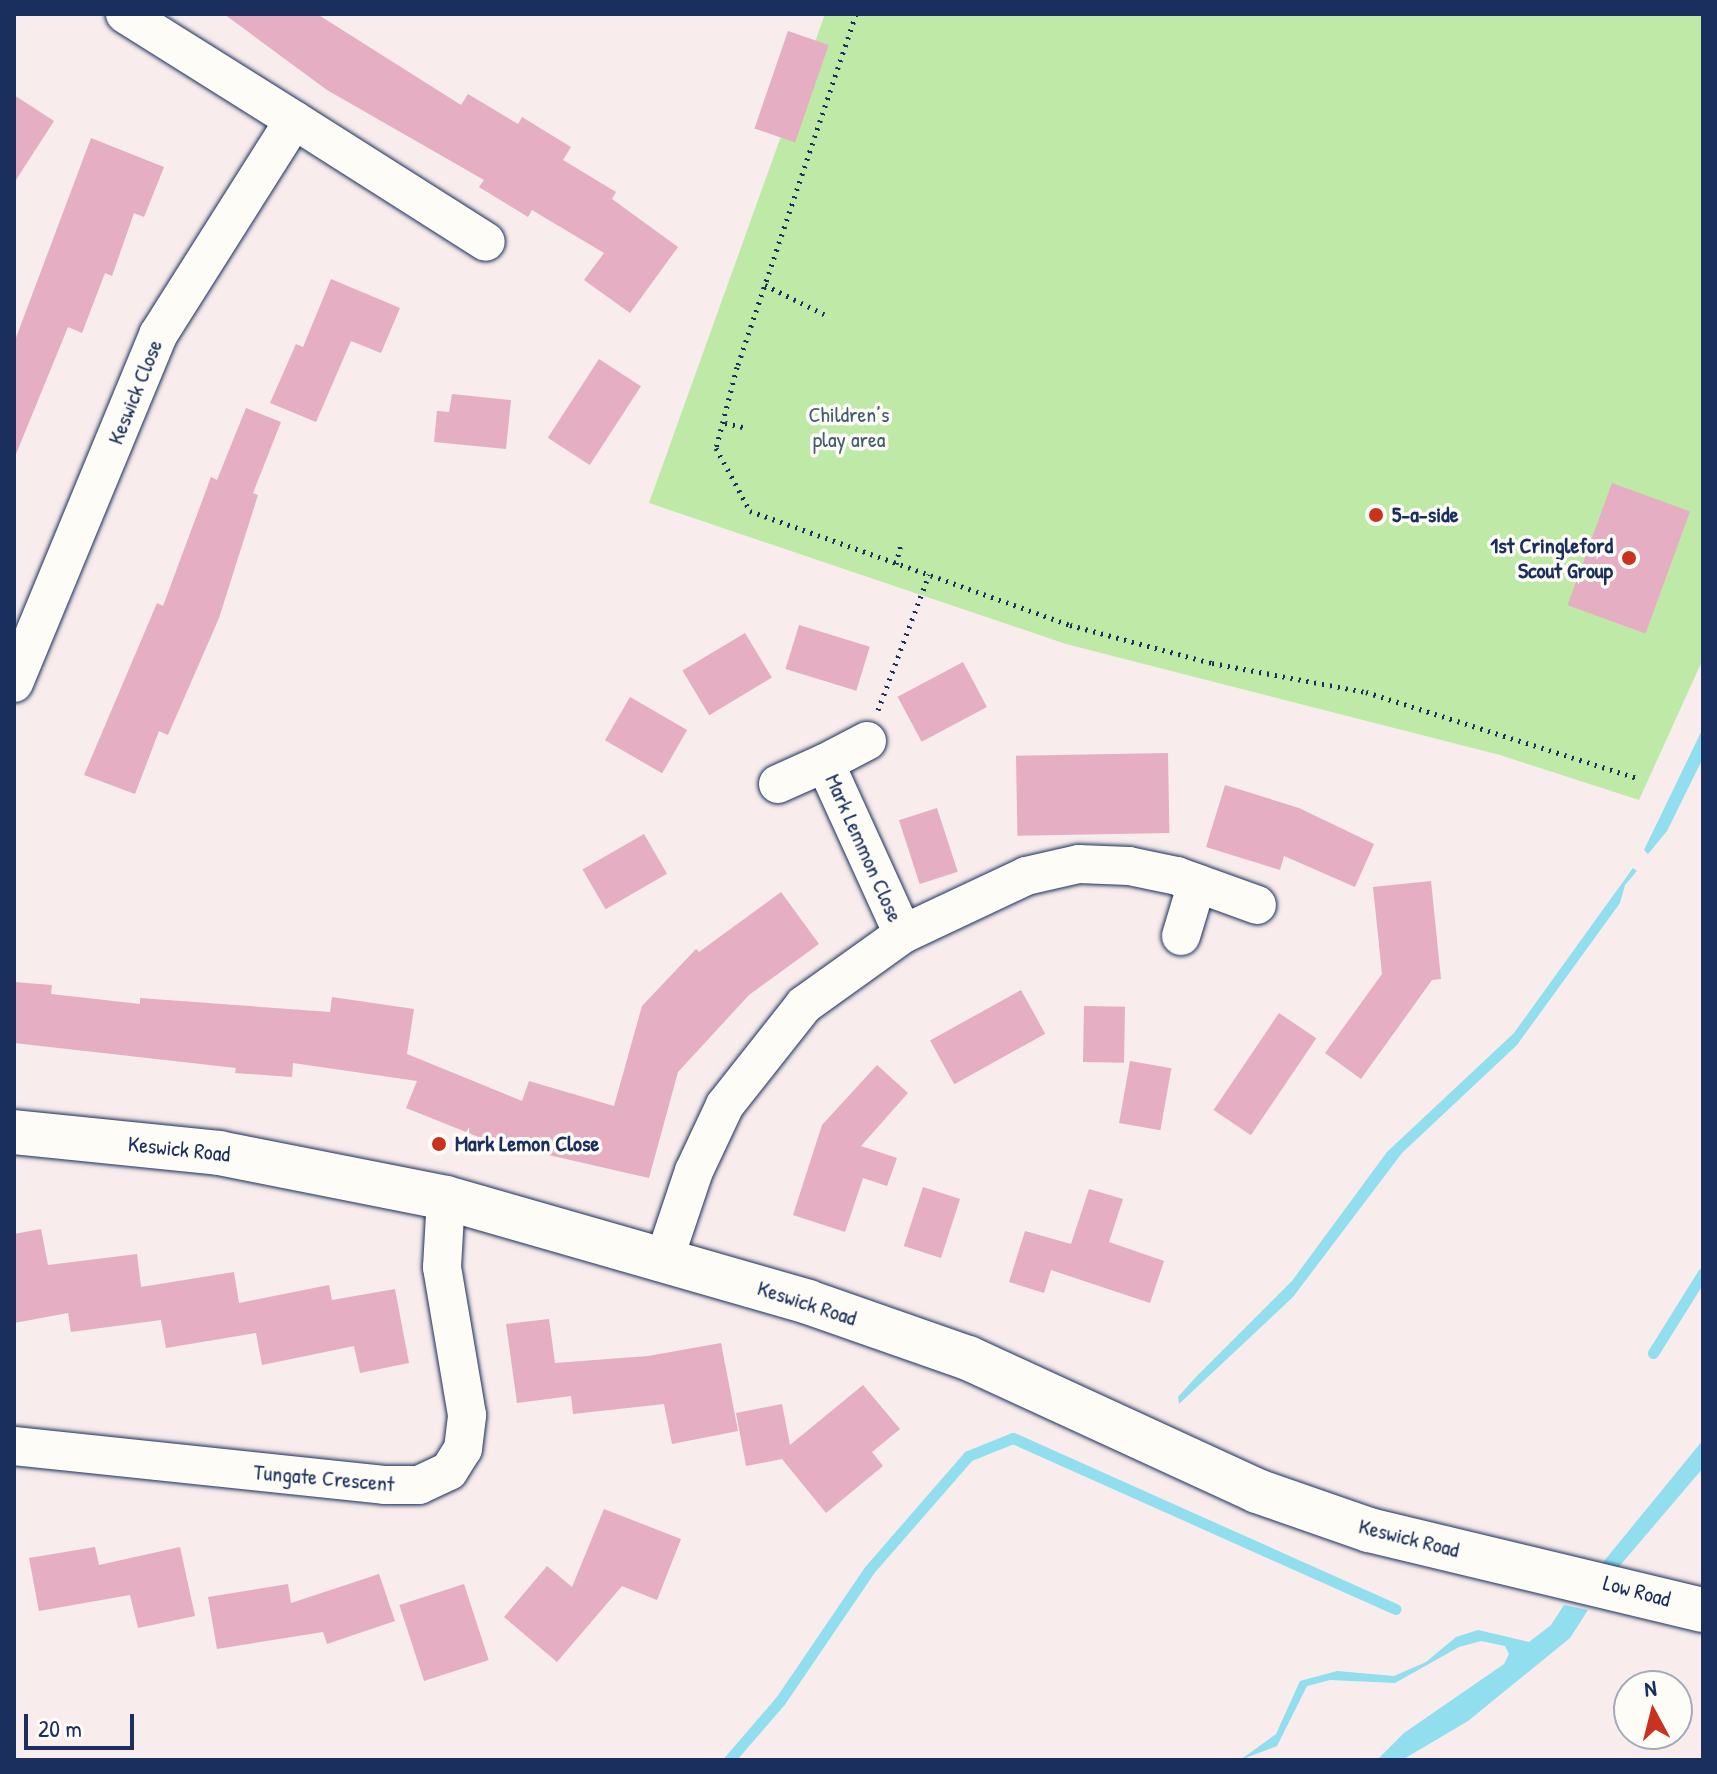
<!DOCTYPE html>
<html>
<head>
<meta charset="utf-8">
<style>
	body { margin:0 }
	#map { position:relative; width:1717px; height:1774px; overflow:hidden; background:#f8ecec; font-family:"Patrick Hand",sans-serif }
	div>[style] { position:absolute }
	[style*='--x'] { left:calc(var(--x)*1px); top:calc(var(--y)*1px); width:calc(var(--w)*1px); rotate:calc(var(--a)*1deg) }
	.green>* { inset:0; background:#bfe9a6 }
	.water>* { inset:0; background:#90deee }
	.stream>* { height:11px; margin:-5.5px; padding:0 5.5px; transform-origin:5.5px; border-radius:5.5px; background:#90deee }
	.building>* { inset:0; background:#e5aec2; transform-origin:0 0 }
	.path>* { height:5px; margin-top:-2.5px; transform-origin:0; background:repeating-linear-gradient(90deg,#1b2f5e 0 2px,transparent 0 8px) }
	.roads { filter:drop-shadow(0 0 2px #1b2f5e) drop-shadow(0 0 2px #1b2f5e) }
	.street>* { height:38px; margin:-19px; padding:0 19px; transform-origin:19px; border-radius:19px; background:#fdfcf7 }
	.secondary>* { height:44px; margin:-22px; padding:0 22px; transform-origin:22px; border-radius:22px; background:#fdfcf7 }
	.dots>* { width:22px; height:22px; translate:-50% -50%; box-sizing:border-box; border:4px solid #fdfcf7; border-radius:50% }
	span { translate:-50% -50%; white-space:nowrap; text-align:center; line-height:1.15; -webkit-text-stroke:7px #fdfcf7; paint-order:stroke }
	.street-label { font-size:22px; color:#1b2f5e }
	.park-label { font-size:22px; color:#445e70 }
	.poi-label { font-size:22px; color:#1b2f5e; font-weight:700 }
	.left { translate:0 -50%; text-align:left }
	.right { translate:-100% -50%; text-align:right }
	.frame { position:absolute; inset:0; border:16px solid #1b2f5e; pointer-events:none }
	.north { position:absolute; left:1613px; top:1670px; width:80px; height:80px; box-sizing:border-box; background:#fdfcf7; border:2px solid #a3aaba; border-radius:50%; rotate:353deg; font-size:22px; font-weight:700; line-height:32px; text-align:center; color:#1b2f5e }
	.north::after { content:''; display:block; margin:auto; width:28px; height:36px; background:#c8321e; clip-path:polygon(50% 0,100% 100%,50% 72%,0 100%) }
	.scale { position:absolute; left:24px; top:1714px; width:110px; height:36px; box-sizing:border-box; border:4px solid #1b2f5e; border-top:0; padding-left:10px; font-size:24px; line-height:28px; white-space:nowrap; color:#1b2f5e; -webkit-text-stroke:6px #fdfcf7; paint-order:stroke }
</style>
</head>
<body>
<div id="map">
	<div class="green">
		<i style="clip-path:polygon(825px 14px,1703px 14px,1703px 659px,1639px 800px,1500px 755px,1066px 644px,649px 503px)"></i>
	</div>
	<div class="water">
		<i style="clip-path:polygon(1703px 728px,1703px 758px,1667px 831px,1648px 854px,1644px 850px)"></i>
		<i style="clip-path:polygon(1633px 868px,1637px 871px,1625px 885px,1620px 903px,1517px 1045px,1402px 1153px,1293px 1297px,1179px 1404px,1178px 1397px,1195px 1378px,1292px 1281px,1387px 1152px,1514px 1033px)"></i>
		<i style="clip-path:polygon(1703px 1440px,1703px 1468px,1617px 1569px,1600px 1566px)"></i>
		<i style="clip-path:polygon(1564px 1605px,1588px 1610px,1570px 1638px,1468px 1721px,1402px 1760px,1377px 1760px,1404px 1733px,1504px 1664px,1509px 1654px,1505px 1646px,1481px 1641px,1459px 1647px,1395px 1683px,1330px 1680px,1307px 1686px,1277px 1746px,1240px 1760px,1276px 1734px,1300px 1681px,1337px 1671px,1394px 1676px,1426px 1662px,1456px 1637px,1478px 1630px,1529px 1642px,1551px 1625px)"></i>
	</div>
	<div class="stream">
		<i style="--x:1653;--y:1353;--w:94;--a:-58"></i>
		<i style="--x:729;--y:1760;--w:78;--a:-49.2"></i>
		<i style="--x:780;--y:1701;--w:158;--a:-55.8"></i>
		<i style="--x:869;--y:1570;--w:151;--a:-49"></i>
		<i style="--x:968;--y:1456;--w:48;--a:-21.8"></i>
		<i style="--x:1013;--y:1438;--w:419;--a:24.1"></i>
	</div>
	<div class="building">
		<i style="clip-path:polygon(224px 14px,317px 14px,461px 105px,468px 94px,518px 124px,522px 117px,571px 147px,563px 160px,616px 192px,612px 199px,678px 247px,630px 313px,584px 280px,604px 253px,532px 210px,528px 217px,479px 187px,484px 180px,327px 90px)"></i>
		<i style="left:788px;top:31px;width:43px;height:103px;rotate:19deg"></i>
		<i style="clip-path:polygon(14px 95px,54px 121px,14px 183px)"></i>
		<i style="clip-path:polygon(91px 138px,164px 167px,144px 217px,134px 213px,112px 276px,105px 273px,82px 333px,68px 327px,14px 459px,14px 343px)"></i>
		<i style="clip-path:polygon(331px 279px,400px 308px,381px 353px,351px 341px,316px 422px,270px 403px,296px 344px,303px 347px)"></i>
		<i style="left:599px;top:359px;width:50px;height:94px;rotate:33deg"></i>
		<i style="clip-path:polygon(452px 394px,511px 400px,506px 449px,434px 442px,437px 411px,449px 412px)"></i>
		<i style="clip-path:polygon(246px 408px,281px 422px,253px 493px,258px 495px,219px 618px,168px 735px,159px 731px,135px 794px,84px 775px,157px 603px,163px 606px,211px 477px,217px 480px)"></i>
		<i style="left:1612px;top:483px;width:83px;height:130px;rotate:20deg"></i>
		<i style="left:799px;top:625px;width:74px;height:46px;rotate:17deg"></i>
		<i style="left:745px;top:633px;width:52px;height:73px;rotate:59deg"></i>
		<i style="left:963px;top:662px;width:51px;height:74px;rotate:62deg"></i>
		<i style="left:630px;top:697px;width:66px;height:50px;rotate:30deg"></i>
		<i style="left:1168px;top:753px;width:80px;height:152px;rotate:89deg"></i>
		<i style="clip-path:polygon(1225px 785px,1299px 808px,1374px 844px,1355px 887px,1284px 856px,1280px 870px,1206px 847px)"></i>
		<i style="left:937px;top:808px;width:67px;height:40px;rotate:72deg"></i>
		<i style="left:644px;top:834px;width:46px;height:71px;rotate:60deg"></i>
		<i style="clip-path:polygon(1431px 881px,1441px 979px,1432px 980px,1361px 1079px,1325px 1053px,1382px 974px,1373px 887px)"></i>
		<i style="clip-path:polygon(781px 892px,819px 944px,749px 995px,678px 1072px,649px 1178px,491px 1142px,406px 1108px,417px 1081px,293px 1063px,292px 1077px,235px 1073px,236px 1068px,14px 1043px,14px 982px,52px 985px,51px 994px,140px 1004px,140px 998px,330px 1012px,332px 997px,414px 1009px,407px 1054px,522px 1101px,529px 1081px,614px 1106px,642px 1006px,696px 949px,699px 952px)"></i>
		<i style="left:1021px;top:990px;width:50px;height:104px;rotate:61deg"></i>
		<i style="left:1084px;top:1006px;width:41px;height:56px;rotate:1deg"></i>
		<i style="left:1279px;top:1013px;width:45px;height:117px;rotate:34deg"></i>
		<i style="left:1130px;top:1061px;width:42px;height:63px;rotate:10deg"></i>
		<i style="clip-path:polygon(877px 1065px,908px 1093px,861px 1146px,897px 1158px,887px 1186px,863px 1178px,845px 1232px,793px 1215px,822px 1125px)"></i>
		<i style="left:923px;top:1187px;width:39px;height:62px;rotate:18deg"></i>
		<i style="clip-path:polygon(1089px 1189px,1123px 1199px,1109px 1242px,1164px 1261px,1150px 1303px,1051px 1270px,1044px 1293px,1009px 1282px,1025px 1231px,1071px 1244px)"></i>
		<i style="clip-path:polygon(41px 1229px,48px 1265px,137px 1254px,141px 1287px,234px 1272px,239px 1303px,329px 1285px,332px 1300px,395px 1289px,409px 1363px,360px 1373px,354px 1346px,262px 1365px,256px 1333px,166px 1348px,161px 1320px,71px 1332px,68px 1313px,14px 1323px,14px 1234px)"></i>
		<i style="clip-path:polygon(549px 1319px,555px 1363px,648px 1356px,721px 1343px,738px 1431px,672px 1444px,664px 1404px,573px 1414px,571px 1396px,517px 1403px,506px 1324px)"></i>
		<i style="clip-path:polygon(863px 1385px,900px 1429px,872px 1452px,883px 1466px,826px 1513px,782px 1459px,746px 1466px,736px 1413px,782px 1404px,790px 1445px)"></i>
		<i style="clip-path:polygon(604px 1509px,681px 1539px,657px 1600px,622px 1586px,557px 1662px,504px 1617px,547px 1566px,572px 1587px)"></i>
		<i style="clip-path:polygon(95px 1547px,99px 1565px,180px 1547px,195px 1616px,138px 1628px,130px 1595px,39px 1611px,29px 1558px)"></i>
		<i style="clip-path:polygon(379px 1574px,395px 1621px,327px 1644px,323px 1632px,217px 1649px,208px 1597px,288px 1584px,291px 1603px)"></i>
		<i style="left:464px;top:1584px;width:80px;height:68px;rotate:72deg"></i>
	</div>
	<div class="path">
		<i style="--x:856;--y:14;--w:373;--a:108.6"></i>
		<i style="--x:737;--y:367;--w:84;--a:104.5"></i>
		<i style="--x:716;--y:448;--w:72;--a:61.6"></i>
		<i style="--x:750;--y:511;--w:340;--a:19.6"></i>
		<i style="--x:1070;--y:625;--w:147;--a:15"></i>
		<i style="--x:1212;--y:663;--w:157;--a:10.7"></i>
		<i style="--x:1366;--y:692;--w:287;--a:17.6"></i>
		<i style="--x:765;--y:285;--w:66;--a:26.2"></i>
		<i style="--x:725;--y:423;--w:23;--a:13"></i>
		<i style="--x:896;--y:564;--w:21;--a:-76"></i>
		<i style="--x:878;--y:710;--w:145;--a:-69.4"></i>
	</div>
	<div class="roads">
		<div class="street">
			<i style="--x:125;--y:14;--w:199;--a:32.1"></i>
			<i style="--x:14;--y:683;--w:377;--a:-67.5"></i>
			<i style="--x:158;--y:335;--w:254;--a:-57.7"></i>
			<i style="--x:294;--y:120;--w:227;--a:32.4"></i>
			<i style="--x:867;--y:741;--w:47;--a:152.4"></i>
			<i style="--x:825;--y:763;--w:188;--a:65.5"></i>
			<i style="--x:778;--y:784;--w:51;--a:-24.1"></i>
			<i style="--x:1181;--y:936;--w:55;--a:-73.2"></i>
			<i style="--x:664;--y:1260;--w:94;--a:-71.4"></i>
			<i style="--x:694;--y:1171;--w:73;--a:-64.8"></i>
			<i style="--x:725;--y:1105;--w:127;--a:-51.7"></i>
			<i style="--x:804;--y:1005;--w:122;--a:-35.6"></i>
			<i style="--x:903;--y:934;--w:136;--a:-25.2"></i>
			<i style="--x:1026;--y:876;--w:54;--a:-12.8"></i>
			<i style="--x:1079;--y:864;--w:50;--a:2.3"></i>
			<i style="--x:1129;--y:866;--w:49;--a:11.8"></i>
			<i style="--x:1177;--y:876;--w:85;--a:19.9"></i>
			<i style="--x:14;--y:1446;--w:372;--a:6"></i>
			<i style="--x:384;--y:1485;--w:35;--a:0"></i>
			<i style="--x:419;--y:1485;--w:33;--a:-25"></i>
			<i style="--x:449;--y:1471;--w:26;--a:-58"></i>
			<i style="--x:463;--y:1449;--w:34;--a:-83"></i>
			<i style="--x:467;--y:1415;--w:150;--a:-99.6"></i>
			<i style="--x:442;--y:1267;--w:69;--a:-86.7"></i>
		</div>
		<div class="secondary">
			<i style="--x:14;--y:1132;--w:206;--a:5.8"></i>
			<i style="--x:219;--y:1153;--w:231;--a:11.2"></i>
			<i style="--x:446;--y:1198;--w:377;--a:16"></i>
			<i style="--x:808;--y:1302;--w:170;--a:19.3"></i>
			<i style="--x:968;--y:1358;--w:318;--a:24.7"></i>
			<i style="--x:1257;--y:1491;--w:119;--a:19.2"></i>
			<i style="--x:1369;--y:1530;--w:343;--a:13.5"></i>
		</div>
	</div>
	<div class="dots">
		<i style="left:1376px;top:515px;background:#c8321e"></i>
		<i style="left:1629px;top:558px;background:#c8321e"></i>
		<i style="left:439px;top:1144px;background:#c8321e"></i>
	</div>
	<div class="street-label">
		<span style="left:135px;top:392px;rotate:-68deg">Keswick Close</span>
		<span style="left:864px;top:848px;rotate:66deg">Mark Lemmon Close</span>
		<span style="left:179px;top:1149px;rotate:6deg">Keswick Road</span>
		<span style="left:807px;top:1303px;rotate:18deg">Keswick Road</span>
		<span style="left:324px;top:1478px;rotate:5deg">Tungate Crescent</span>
		<span style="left:1409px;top:1538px;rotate:14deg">Keswick Road</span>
		<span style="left:1637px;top:1591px;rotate:15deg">Low Road</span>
	</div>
	<div class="park-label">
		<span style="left:849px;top:427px">Children’s<br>play area</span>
	</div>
	<div class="poi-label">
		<span class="left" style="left:1392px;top:515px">5-a-side</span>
		<span class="right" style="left:1613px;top:558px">1st Cringleford<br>Scout Group</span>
		<span class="left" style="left:455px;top:1144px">Mark Lemon Close</span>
	</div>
	<div class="frame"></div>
	<div class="north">N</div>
	<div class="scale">20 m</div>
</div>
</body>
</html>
